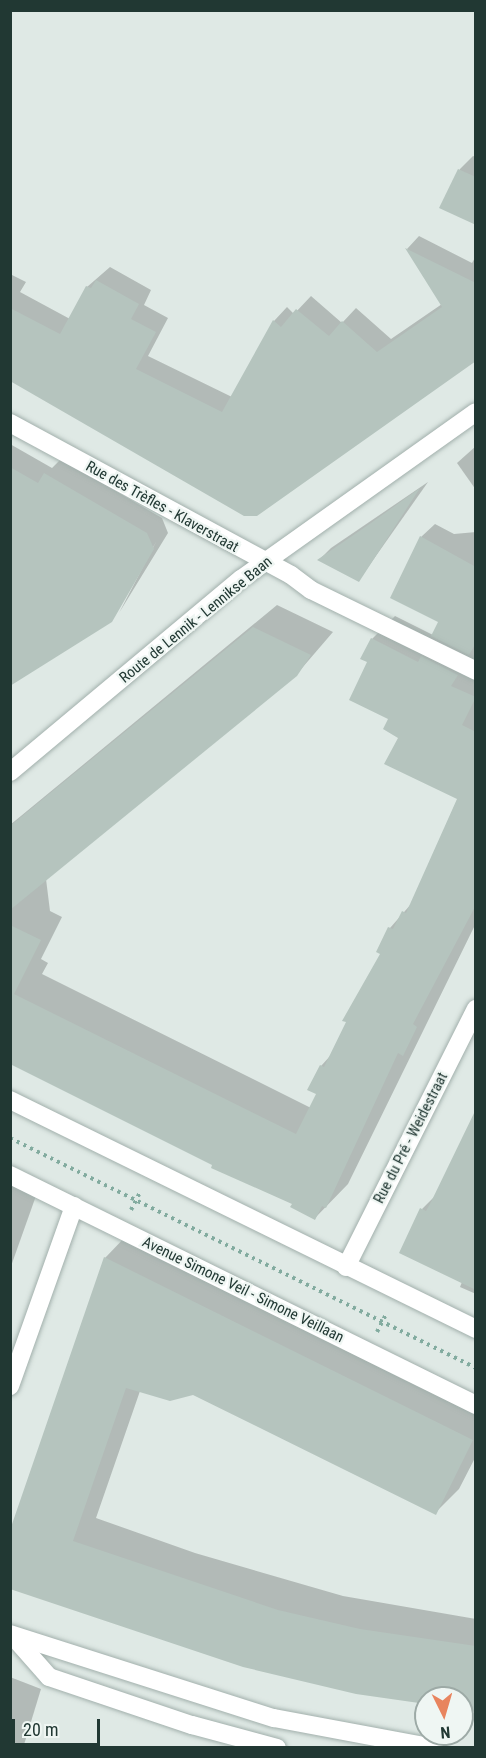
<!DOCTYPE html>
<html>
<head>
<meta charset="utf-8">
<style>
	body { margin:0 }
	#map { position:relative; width:486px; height:1758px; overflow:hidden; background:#dfe9e5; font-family:"Roboto Condensed",sans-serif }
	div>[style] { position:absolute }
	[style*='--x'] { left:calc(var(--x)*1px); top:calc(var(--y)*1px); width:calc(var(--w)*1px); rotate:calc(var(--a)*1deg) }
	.shadow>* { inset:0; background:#0003 }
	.building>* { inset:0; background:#b5c4be }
	.path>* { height:4px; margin-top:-2px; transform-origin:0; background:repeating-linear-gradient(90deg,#82ab9f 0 3px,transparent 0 7.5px) }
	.roads { filter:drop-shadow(0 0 2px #a2b0ac) drop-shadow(0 0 2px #a2b0ac) }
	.minor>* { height:18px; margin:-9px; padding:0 9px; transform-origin:9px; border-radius:9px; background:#fff }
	span { translate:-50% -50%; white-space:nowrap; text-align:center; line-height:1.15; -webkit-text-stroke:4.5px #eff6f3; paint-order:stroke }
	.street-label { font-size:15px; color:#213833 }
	.frame { position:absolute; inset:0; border:12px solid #213833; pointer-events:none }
	.north { position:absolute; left:414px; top:1686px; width:60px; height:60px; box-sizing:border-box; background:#eff6f3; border:2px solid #9daaa6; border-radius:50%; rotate:175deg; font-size:16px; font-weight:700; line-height:24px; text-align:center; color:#213833 }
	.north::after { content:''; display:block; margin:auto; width:21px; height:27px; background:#e8845e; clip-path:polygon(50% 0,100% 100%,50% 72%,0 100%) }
	.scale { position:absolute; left:12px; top:1719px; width:88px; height:27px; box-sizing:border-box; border:3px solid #213833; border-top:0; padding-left:8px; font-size:18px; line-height:21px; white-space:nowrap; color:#213833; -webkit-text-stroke:4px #eff6f3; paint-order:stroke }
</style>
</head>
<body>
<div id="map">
	<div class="shadow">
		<i style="clip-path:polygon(473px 156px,476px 157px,476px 224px,441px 207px,460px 169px)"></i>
		<i style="clip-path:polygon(419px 236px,472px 263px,476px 256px,476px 359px,256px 515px,10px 380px,10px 274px,26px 282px,20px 292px,70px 319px,87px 287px,110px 267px,151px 290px,144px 305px,168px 318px,148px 356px,232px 397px,274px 321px,287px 307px,294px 314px,311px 296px,342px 323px,356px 308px,391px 339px,442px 304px,407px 249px)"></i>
		<i style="clip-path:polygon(10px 444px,52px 468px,61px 459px,162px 518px,168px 533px,119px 613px,156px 542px,111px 621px,10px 590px)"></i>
		<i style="clip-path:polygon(476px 446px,476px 490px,457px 463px)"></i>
		<i style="clip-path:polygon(428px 482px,359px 580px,320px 559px,331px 548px)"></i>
		<i style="clip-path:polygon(435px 524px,454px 534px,476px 532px,476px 923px,348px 1184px,315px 1218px,294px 1203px,10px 1062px,10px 825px,277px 605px,333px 632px,296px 675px,46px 879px,50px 911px,62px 917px,41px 959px,48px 963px,42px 974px,311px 1108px,318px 1093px,321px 1066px,331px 1055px,382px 953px,390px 928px,412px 903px,458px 798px,400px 737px,369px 662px,372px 639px,395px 616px,433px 635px,441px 622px,421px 537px)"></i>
		<i style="clip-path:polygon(476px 1119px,476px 1294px,460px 1287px,462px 1282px,422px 1209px,436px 1195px)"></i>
		<i style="clip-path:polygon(10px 1180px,37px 1193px,10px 1269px)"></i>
		<i style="clip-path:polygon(128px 1234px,476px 1406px,476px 1456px,459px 1489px,435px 1513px,193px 1393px,140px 1391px,96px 1518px,195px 1553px,343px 1596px,476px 1619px,476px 1710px,462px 1708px,462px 1698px,426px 1698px,426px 1703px,10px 1587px,105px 1258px)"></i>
		<i style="clip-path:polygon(10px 1677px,41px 1689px,23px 1748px,10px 1748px)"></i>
	</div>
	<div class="building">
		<i style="clip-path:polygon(458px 169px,476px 177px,476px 225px,439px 208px)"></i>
		<i style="clip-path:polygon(405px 248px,476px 283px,476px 361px,257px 516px,244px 516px,10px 381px,10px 308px,60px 334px,86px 286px,91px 288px,96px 280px,139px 304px,131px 319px,156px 332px,136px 369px,222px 412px,273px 320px,281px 327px,296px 309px,329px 336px,342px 321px,377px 352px,442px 307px)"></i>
		<i style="clip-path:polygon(10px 467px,38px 483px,44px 473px,147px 533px,154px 549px,112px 622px,10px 686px)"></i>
		<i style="clip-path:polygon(420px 488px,359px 582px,317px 560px,371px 523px)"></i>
		<i style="clip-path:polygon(420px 536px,476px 567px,476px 643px,469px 655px,431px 636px,438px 622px,390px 598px)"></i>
		<i style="clip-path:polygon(253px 627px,311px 655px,297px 676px,10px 910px,10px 826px)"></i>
		<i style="clip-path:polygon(371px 638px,418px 662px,421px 656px,458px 675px,451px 686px,476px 697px,462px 725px,476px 732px,476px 905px,413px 1024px,417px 1027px,403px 1056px,398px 1053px,326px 1208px,322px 1206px,315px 1220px,290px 1207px,292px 1204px,211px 1168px,212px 1165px,10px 1064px,10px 925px,41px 940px,14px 994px,296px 1134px,316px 1094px,307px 1090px,320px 1065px,324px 1067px,346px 1022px,342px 1021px,380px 954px,376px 952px,388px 927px,393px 929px,402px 911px,406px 913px,457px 799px,384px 764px,398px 738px,383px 729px,388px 719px,349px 700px,367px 662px,360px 659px)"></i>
		<i style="clip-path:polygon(476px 1109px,476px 1290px,399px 1253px,420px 1208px,426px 1211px,431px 1202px)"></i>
		<i style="clip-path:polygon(104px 1257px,473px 1440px,436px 1515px,193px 1395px,170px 1401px,126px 1388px,73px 1541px,278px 1610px,360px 1629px,476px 1646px,476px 1712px,462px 1710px,462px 1698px,426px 1698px,426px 1704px,356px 1694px,243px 1667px,10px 1589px,10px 1530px)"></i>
	</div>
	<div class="path">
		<i style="--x:10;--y:1138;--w:520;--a:26.27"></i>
		<i style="--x:131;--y:1210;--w:22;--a:-63"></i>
		<i style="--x:377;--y:1332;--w:22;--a:-63"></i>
	</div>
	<div class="roads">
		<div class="minor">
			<i style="--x:10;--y:423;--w:319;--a:28.4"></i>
			<i style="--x:291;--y:575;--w:25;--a:37"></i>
			<i style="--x:311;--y:590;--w:184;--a:26.1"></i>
			<i style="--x:10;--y:772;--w:301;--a:-39.9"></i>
			<i style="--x:241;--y:579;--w:288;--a:-35.4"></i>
			<i style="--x:10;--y:1100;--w:519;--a:26.17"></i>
			<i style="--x:10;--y:1175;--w:520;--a:26.27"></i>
			<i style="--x:346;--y:1267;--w:289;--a:-63.3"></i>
			<i style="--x:10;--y:1386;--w:191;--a:-70.4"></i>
			<i style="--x:10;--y:1634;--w:277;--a:17.7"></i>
			<i style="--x:274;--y:1718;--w:164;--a:10.6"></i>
			<i style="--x:12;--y:1635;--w:56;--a:48.6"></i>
			<i style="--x:49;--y:1677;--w:151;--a:18.6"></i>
			<i style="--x:192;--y:1725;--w:88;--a:15.1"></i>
		</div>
	</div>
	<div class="street-label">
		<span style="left:162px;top:507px;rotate:29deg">Rue des Trèfles - Klaverstraat</span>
		<span style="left:196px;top:620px;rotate:-39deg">Route de Lennik - Lennikse Baan</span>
		<span style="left:411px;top:1138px;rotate:-63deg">Rue du Pré - Weidestraat</span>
		<span style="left:243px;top:1290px;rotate:26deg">Avenue Simone Veil - Simone Veillaan</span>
	</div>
	<div class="frame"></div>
	<div class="north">N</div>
	<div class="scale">20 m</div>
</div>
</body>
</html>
